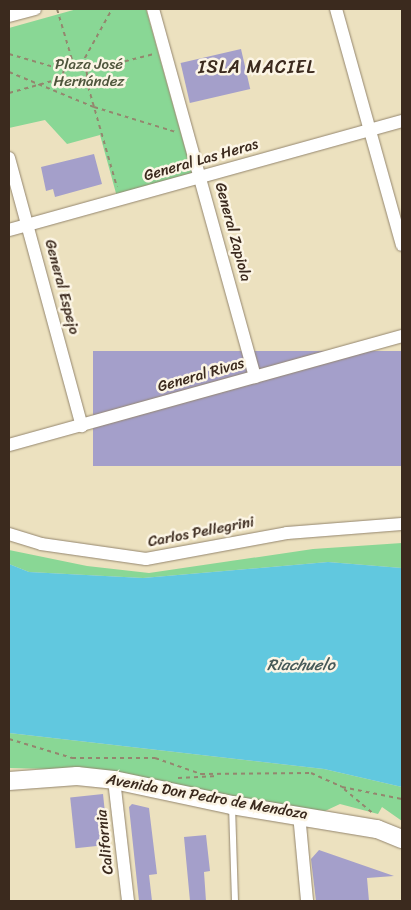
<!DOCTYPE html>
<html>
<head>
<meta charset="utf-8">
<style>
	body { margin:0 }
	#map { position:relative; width:411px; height:910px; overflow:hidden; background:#ece1bf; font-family:Sriracha,sans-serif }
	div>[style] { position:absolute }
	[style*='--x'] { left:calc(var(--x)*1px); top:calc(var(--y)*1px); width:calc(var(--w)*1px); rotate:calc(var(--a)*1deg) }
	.green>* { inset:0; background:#89d795 }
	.water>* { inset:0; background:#61c8df }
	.building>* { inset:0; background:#a49fca; transform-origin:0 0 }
	.path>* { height:2px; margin-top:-1px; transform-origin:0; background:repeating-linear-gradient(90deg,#94866e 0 4px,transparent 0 8px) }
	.path>.ring { margin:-1px; padding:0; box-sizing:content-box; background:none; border:2px solid #94866e; border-radius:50% }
	.roads { filter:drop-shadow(0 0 1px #94866e) drop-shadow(0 0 1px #94866e) }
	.lane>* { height:6px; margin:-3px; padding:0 3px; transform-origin:3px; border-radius:3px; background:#fff }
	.street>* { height:12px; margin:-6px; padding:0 6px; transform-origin:6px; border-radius:6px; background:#fff }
	.secondary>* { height:18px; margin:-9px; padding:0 9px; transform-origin:9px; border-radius:9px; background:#fff }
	span { translate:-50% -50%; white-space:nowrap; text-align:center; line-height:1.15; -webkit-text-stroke:5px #fcf5e5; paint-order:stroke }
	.park-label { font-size:15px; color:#4e553c }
	.street-label { font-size:15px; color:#3b2a1e }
	.water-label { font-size:16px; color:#465958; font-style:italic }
	.quarter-label { font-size:18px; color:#3b2a1e; letter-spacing:1px }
	.frame { position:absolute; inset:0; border:10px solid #3b2a1e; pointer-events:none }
</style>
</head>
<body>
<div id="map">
	<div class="green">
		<i style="clip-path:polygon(77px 9px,146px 9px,194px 180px,117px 197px,100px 135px,67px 144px,45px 120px,9px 128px,9px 28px)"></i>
		<i style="clip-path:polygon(402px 543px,402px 568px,328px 562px,143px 578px,29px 572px,9px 564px,9px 550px,87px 566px,149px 573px,313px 549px)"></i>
		<i style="clip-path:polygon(9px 733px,324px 769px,402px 787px,402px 821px,382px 807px,378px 814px,340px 804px,325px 811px,264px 803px,93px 770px,9px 768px)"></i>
	</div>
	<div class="water">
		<i style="clip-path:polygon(328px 562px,402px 568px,402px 787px,324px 769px,9px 733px,9px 564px,29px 572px,143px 578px)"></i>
	</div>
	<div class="building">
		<i style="left:241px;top:49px;width:41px;height:62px;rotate:77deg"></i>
		<i style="clip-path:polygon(94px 154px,102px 184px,55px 197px,53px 189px,46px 191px,41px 167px)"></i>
		<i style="left:402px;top:351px;width:115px;height:309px;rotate:90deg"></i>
		<i style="left:103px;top:794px;width:51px;height:33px;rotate:84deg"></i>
		<i style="clip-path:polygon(132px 804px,149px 808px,157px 874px,149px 875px,152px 901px,139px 901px,129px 807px)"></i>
		<i style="clip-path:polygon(206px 835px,210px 871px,204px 872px,206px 901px,190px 901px,184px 837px)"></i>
		<i style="clip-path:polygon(319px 850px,394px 876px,367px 878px,369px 901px,316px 901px,311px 859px)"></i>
	</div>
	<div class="path">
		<i style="--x:57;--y:9;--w:56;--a:73.5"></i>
		<i style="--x:9;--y:54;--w:57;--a:16.2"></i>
		<i class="ring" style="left:63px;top:63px;width:22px;height:22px"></i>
		<i style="--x:81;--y:65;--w:64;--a:-61"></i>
		<i style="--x:86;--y:71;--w:70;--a:-14"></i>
		<i style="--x:9;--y:72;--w:92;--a:22.4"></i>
		<i style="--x:94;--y:107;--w:86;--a:17"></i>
		<i style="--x:86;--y:79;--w:112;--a:74"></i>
		<i style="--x:9;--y:93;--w:56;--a:-15.5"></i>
		<i style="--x:9;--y:739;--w:66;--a:16.8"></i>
		<i style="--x:72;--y:758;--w:83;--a:0"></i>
		<i style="--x:155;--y:758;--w:49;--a:19.2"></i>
		<i style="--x:201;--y:774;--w:110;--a:-0.5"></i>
		<i style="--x:311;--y:773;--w:34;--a:24"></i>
		<i style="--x:342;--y:787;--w:61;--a:11.3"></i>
		<i style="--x:178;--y:778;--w:40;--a:-2.9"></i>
		<i style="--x:344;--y:789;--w:38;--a:40"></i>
	</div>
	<div class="roads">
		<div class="lane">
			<i style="--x:232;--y:806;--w:95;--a:88.2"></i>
		</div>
		<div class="street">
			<i style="--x:153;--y:9;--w:382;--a:74.5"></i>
			<i style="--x:336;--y:9;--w:245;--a:74.4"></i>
			<i style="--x:9;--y:16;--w:27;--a:-15"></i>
			<i style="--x:9;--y:158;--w:278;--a:74.8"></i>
			<i style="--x:9;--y:230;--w:408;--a:-15.5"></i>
			<i style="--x:9;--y:445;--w:408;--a:-15.5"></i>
			<i style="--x:9;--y:534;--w:34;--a:17"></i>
			<i style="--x:41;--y:544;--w:106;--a:8.1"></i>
			<i style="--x:146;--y:559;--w:143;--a:-10.4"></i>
			<i style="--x:287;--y:533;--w:115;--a:-4.5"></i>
			<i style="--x:114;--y:780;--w:122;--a:83.4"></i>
			<i style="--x:299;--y:814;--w:87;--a:84.7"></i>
		</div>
		<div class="secondary">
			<i style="--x:9;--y:781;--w:68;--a:-4.2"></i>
			<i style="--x:77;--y:776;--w:37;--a:6"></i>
			<i style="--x:114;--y:780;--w:121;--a:12"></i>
			<i style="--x:232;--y:805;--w:147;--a:9.4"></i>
			<i style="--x:377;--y:829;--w:27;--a:22"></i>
		</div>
	</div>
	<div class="park-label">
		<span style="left:89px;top:73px">Plaza José<br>Hernández</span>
	</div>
	<div class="street-label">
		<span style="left:201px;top:160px;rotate:-16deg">General Las Heras</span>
		<span style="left:233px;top:232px;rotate:75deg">General Zapiola</span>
		<span style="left:62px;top:287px;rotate:75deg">General Espejo</span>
		<span style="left:201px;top:375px;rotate:-16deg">General Rivas</span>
		<span style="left:201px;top:532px;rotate:-11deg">Carlos Pellegrini</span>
		<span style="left:207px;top:797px;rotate:10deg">Avenida Don Pedro de Mendoza</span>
		<span style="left:105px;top:842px;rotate:-96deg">California</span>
	</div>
	<div class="water-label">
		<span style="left:301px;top:665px">Riachuelo</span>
	</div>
	<div class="quarter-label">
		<span style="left:257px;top:67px">ISLA MACIEL</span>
	</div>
	<div class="frame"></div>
</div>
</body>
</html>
